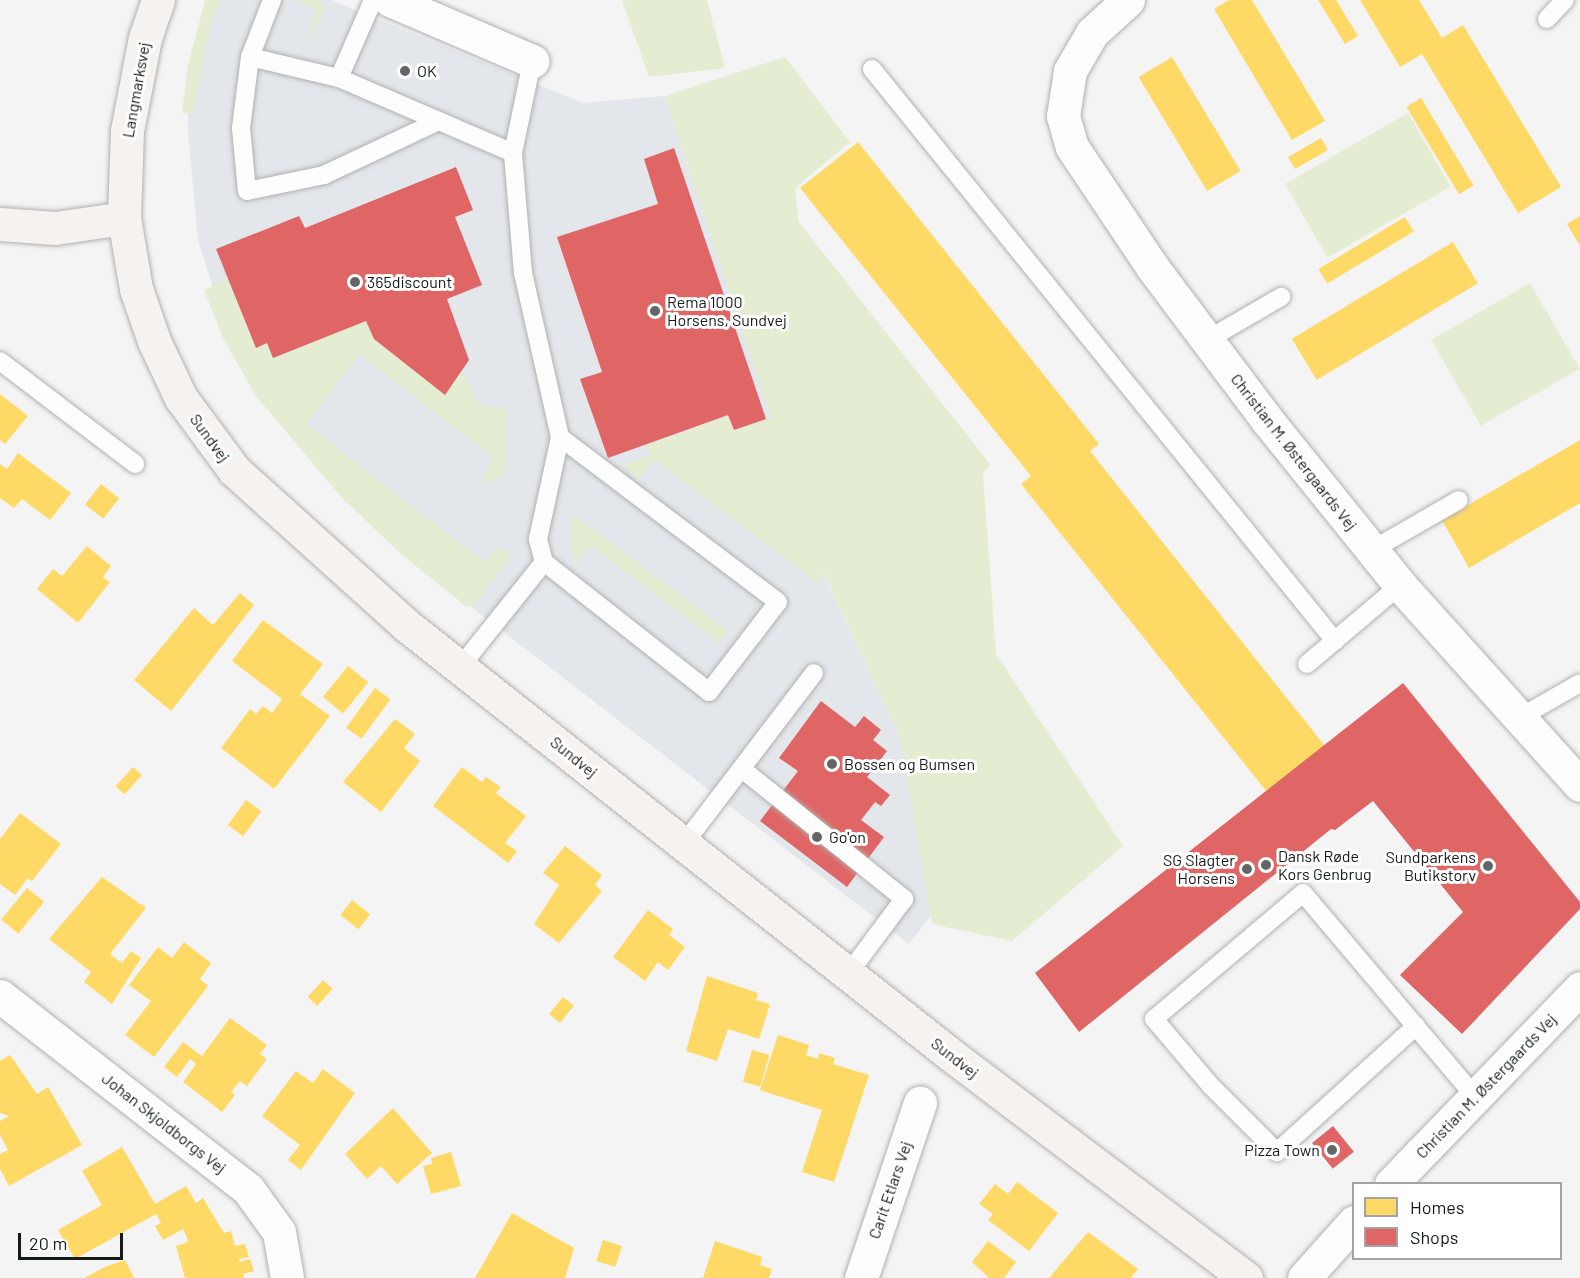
<!DOCTYPE html>
<html>
<head>
<meta charset="utf-8">
<style>
	body { margin:0 }
	#map { position:relative; width:1580px; height:1278px; overflow:hidden; background:#f4f4f4; font-family:Barlow,sans-serif }
	div>[style] { position:absolute }
	[style*='--x'] { left:calc(var(--x)*1px); top:calc(var(--y)*1px); width:calc(var(--w)*1px); rotate:calc(var(--a)*1deg) }
	.built>* { inset:0; background:#e3e6ea }
	.green>* { inset:0; background:#e4edd1; transform-origin:0 0 }
	.homes>* { inset:0; background:#ffd966; transform-origin:0 0 }
	.shops>* { inset:0; background:#e06666; transform-origin:0 0 }
	.roads { filter:drop-shadow(0 0 2px #b1b1b1) drop-shadow(0 0 2px #b1b1b1) }
	.lane>* { height:18px; margin:-9px; padding:0 9px; transform-origin:9px; border-radius:9px; background:#fdfdfd }
	.street>* { height:33px; margin:-16.5px; padding:0 16.5px; transform-origin:16.5px; border-radius:16.5px; background:#fdfdfd }
	.secondary>* { height:33px; margin:-16.5px; padding:0 16.5px; transform-origin:16.5px; border-radius:16.5px; background:#f5f2f0 }
	.dots>* { width:16px; height:16px; translate:-50% -50%; box-sizing:border-box; border:3px solid #fff; border-radius:50% }
	span { translate:-50% -50%; white-space:nowrap; text-align:center; line-height:1.15; -webkit-text-stroke:6px #fff; paint-order:stroke }
	.poi-label { font-size:16px; color:#171818 }
	.left { translate:0 -50%; text-align:left }
	.right { translate:-100% -50%; text-align:right }
	.street-label { font-size:16px; color:#171818 }
	.legend { position:absolute; left:1352px; top:1182px; width:210px; height:78px; box-sizing:border-box; background:#fff; border:2px solid #a2a3a3; margin:0; padding:8px 10px; list-style:none; font-size:18px; color:#171818 }
	.legend li { display:flex; align-items:center; gap:12px; height:30px }
	.legend b { width:30px; border:2px solid #a2a3a3 }
	.scale { position:absolute; left:18px; top:1233px; width:105px; height:27px; box-sizing:border-box; border:3px solid #171818; border-top:0; padding-left:8px; font-size:18px; line-height:21px; white-space:nowrap; color:#171818; -webkit-text-stroke:4px #fff; paint-order:stroke }
</style>
</head>
<body>
<div id="map">
	<div class="built">
		<i style="clip-path:polygon(214px 0,331px 0,583px 103px,665px 96px,822px 571px,900px 736px,933px 913px,909px 944px,457px 596px,376px 525px,216px 297px,198px 240px,188px 132px,188px 106px)"></i>
	</div>
	<div class="green">
		<i style="clip-path:polygon(205px 0,220px 0,210px 26px,193px 113px,182px 113px,188px 65px)"></i>
		<i style="clip-path:polygon(296px 0,320px 0,325px 10px,304px 45px,317px 9px)"></i>
		<i style="clip-path:polygon(622px 0,707px 0,725px 68px,649px 77px)"></i>
		<i style="clip-path:polygon(785px 57px,850px 142px,795px 188px,798px 221px,990px 464px,983px 474px,996px 654px,1123px 846px,1012px 941px,932px 924px,900px 736px,823px 572px,819px 584px,654px 459px,638px 480px,624px 465px,650px 456px,647px 445px,728px 415px,734px 430px,771px 418px,665px 96px)"></i>
		<i style="left:1408px;top:113px;width:85px;height:142px;rotate:60deg"></i>
		<i style="clip-path:polygon(227px 279px,255px 347px,267px 343px,273px 358px,366px 321px,374px 339px,445px 395px,462px 372px,479px 404px,505px 409px,505px 471px,497px 480px,488px 482px,481px 478px,494px 458px,359px 354px,306px 424px,484px 562px,498px 547px,509px 551px,510px 557px,474px 605px,467px 607px,401px 554px,342px 498px,256px 396px,223px 338px,204px 290px)"></i>
		<i style="left:1530px;top:283px;width:99px;height:114px;rotate:60deg"></i>
		<i style="clip-path:polygon(575px 516px,728px 631px,719px 643px,590px 545px,574px 566px,570px 523px)"></i>
	</div>
	<div class="homes">
		<i style="clip-path:polygon(1229px 0,1252px 0,1325px 121px,1292px 140px,1214px 9px)"></i>
		<i style="clip-path:polygon(1318px 0,1336px 0,1358px 36px,1345px 44px)"></i>
		<i style="clip-path:polygon(1360px 0,1419px 0,1442px 38px,1463px 25px,1561px 187px,1518px 213px,1422px 54px,1400px 67px)"></i>
		<i style="left:1172px;top:57px;width:133px;height:39px;rotate:59deg"></i>
		<i style="left:1421px;top:98px;width:102px;height:17px;rotate:59deg"></i>
		<i style="left:1321px;top:138px;width:14px;height:38px;rotate:60deg"></i>
		<i style="clip-path:polygon(858px 142px,1099px 444px,1090px 451px,1325px 746px,1267px 792px,1021px 484px,1031px 476px,800px 188px)"></i>
		<i style="clip-path:polygon(1580px 216px,1580px 246px,1567px 224px)"></i>
		<i style="left:1405px;top:217px;width:17px;height:101px;rotate:59deg"></i>
		<i style="left:1453px;top:242px;width:48px;height:188px;rotate:59deg"></i>
		<i style="clip-path:polygon(0 394px,28px 416px,5px 444px,0 440px)"></i>
		<i style="clip-path:polygon(1580px 440px,1580px 503px,1469px 568px,1442px 520px)"></i>
		<i style="clip-path:polygon(18px 453px,71px 493px,50px 520px,22px 499px,14px 508px,0 498px,0 464px,7px 469px)"></i>
		<i style="left:101px;top:484px;width:23px;height:26px;rotate:38deg"></i>
		<i style="clip-path:polygon(87px 546px,111px 566px,103px 577px,110px 582px,78px 623px,37px 589px,53px 569px,62px 576px)"></i>
		<i style="clip-path:polygon(240px 593px,254px 605px,171px 711px,134px 680px,194px 608px,213px 625px)"></i>
		<i style="clip-path:polygon(263px 620px,323px 664px,300px 694px,330px 716px,274px 789px,221px 748px,250px 709px,256px 714px,263px 706px,272px 713px,282px 699px,232px 661px)"></i>
		<i style="left:348px;top:666px;width:26px;height:40px;rotate:39deg"></i>
		<i style="left:375px;top:688px;width:19px;height:49px;rotate:36deg"></i>
		<i style="clip-path:polygon(395px 719px,415px 734px,404px 748px,420px 761px,381px 812px,343px 782px)"></i>
		<i style="left:133px;top:767px;width:12px;height:26px;rotate:42deg"></i>
		<i style="clip-path:polygon(462px 767px,482px 782px,486px 777px,501px 787px,496px 793px,526px 816px,505px 843px,517px 851px,508px 863px,433px 806px)"></i>
		<i style="left:246px;top:800px;width:19px;height:31px;rotate:36deg"></i>
		<i style="clip-path:polygon(20px 813px,61px 844px,32px 881px,28px 878px,15px 895px,0 884px,0 839px)"></i>
		<i style="clip-path:polygon(565px 846px,602px 875px,595px 885px,602px 891px,559px 943px,534px 924px,559px 885px,543px 873px)"></i>
		<i style="clip-path:polygon(102px 877px,146px 908px,110px 954px,122px 963px,131px 951px,141px 958px,112px 1004px,84px 982px,91px 972px,49px 939px)"></i>
		<i style="left:27px;top:888px;width:22px;height:41px;rotate:39deg"></i>
		<i style="left:352px;top:900px;width:23px;height:19px;rotate:38deg"></i>
		<i style="clip-path:polygon(648px 910px,673px 929px,669px 935px,685px 947px,668px 970px,658px 962px,645px 981px,613px 957px)"></i>
		<i style="clip-path:polygon(184px 942px,211px 963px,200px 979px,208px 986px,154px 1057px,125px 1035px,151px 1001px,129px 985px,158px 947px,172px 958px)"></i>
		<i style="clip-path:polygon(707px 976px,758px 993px,756px 1000px,770px 1004px,759px 1039px,728px 1029px,717px 1061px,686px 1051px)"></i>
		<i style="left:323px;top:980px;width:13px;height:23px;rotate:42deg"></i>
		<i style="left:563px;top:997px;width:14px;height:22px;rotate:39deg"></i>
		<i style="clip-path:polygon(230px 1018px,267px 1045px,260px 1054px,267px 1059px,247px 1086px,240px 1081px,231px 1092px,235px 1095px,222px 1112px,183px 1082px,196px 1064px,190px 1059px,177px 1077px,164px 1067px,183px 1042px,202px 1056px)"></i>
		<i style="clip-path:polygon(778px 1035px,809px 1045px,806px 1055px,818px 1059px,819px 1053px,835px 1058px,833px 1064px,869px 1075px,834px 1182px,802px 1172px,822px 1110px,760px 1090px)"></i>
		<i style="left:752px;top:1050px;width:18px;height:33px;rotate:16deg"></i>
		<i style="clip-path:polygon(10px 1055px,37px 1094px,48px 1087px,82px 1145px,9px 1186px,0 1169px,0 1154px,8px 1150px,0 1135px,0 1121px,9px 1116px,0 1113px,0 1061px)"></i>
		<i style="clip-path:polygon(323px 1069px,355px 1093px,301px 1170px,288px 1160px,300px 1145px,262px 1116px,296px 1071px,313px 1083px)"></i>
		<i style="clip-path:polygon(393px 1108px,432px 1153px,397px 1184px,381px 1166px,367px 1179px,345px 1154px)"></i>
		<i style="clip-path:polygon(122px 1147px,155px 1204px,186px 1186px,196px 1203px,203px 1198px,224px 1233px,231px 1231px,235px 1246px,245px 1244px,249px 1257px,239px 1259px,240px 1262px,250px 1259px,254px 1271px,243px 1274px,244px 1278px,185px 1278px,176px 1246px,188px 1242px,186px 1235px,183px 1229px,163px 1240px,155px 1226px,161px 1223px,156px 1214px,75px 1259px,58px 1230px,102px 1205px,82px 1171px)"></i>
		<i style="clip-path:polygon(451px 1152px,461px 1186px,431px 1194px,423px 1166px,432px 1164px,431px 1158px)"></i>
		<i style="clip-path:polygon(1017px 1182px,1058px 1213px,1029px 1251px,988px 1220px,993px 1214px,979px 1204px,995px 1184px,1008px 1194px)"></i>
		<i style="clip-path:polygon(512px 1213px,574px 1248px,565px 1278px,475px 1278px)"></i>
		<i style="clip-path:polygon(1088px 1232px,1138px 1269px,1131px 1278px,1049px 1278px)"></i>
		<i style="left:603px;top:1240px;width:20px;height:22px;rotate:18deg"></i>
		<i style="clip-path:polygon(715px 1241px,762px 1257px,760px 1265px,772px 1269px,769px 1278px,703px 1278px)"></i>
		<i style="clip-path:polygon(988px 1241px,1016px 1262px,1004px 1278px,989px 1278px,972px 1262px)"></i>
		<i style="clip-path:polygon(125px 1260px,134px 1278px,84px 1278px,107px 1266px)"></i>
	</div>
	<div class="shops">
		<i style="clip-path:polygon(674px 148px,766px 419px,734px 430px,728px 415px,608px 458px,580px 379px,602px 372px,557px 237px,658px 204px,644px 159px)"></i>
		<i style="clip-path:polygon(456px 167px,473px 210px,455px 217px,482px 285px,447px 299px,469px 360px,445px 395px,374px 339px,366px 321px,273px 358px,267px 343px,256px 348px,216px 249px,299px 216px,305px 228px)"></i>
		<i style="clip-path:polygon(1403px 683px,1580px 902px,1580px 909px,1462px 1034px,1400px 975px,1463px 912px,1373px 801px,1335px 830px,1331px 829px,1079px 1032px,1035px 973px)"></i>
		<i style="clip-path:polygon(821px 701px,855px 727px,864px 716px,881px 730px,873px 740px,887px 751px,867px 777px,890px 795px,881px 806px,875px 802px,861px 820px,884px 837px,847px 887px,760px 821px,798px 771px,779px 758px)"></i>
		<i style="left:1333px;top:1126px;width:33px;height:27px;rotate:51deg"></i>
	</div>
	<div class="roads">
		<div class="lane">
			<i style="--x:272;--y:0;--w:61;--a:111.1"></i>
			<i style="--x:250;--y:57;--w:72;--a:97.2"></i>
			<i style="--x:241;--y:128;--w:63;--a:84.6"></i>
			<i style="--x:247;--y:191;--w:79;--a:-11.7"></i>
			<i style="--x:324;--y:175;--w:127;--a:-25.2"></i>
			<i style="--x:1547;--y:19;--w:26;--a:-47"></i>
			<i style="--x:250;--y:57;--w:91;--a:13.3"></i>
			<i style="--x:339;--y:78;--w:189;--a:23.3"></i>
			<i style="--x:872;--y:69;--w:736;--a:51.01"></i>
			<i style="--x:339;--y:78;--w:85;--a:-66.4"></i>
			<i style="--x:1207;--y:340;--w:86;--a:-30.2"></i>
			<i style="--x:0;--y:361;--w:170;--a:37.3"></i>
			<i style="--x:1372;--y:550;--w:100;--a:-29.9"></i>
			<i style="--x:544;--y:562;--w:210;--a:38.2"></i>
			<i style="--x:709;--y:692;--w:113;--a:-52.5"></i>
			<i style="--x:778;--y:602;--w:273;--a:-142.9"></i>
			<i style="--x:1307;--y:664;--w:122;--a:-40.3"></i>
			<i style="--x:461;--y:666;--w:133;--a:-51.4"></i>
			<i style="--x:544;--y:562;--w:24;--a:-105"></i>
			<i style="--x:538;--y:539;--w:104;--a:-77.8"></i>
			<i style="--x:560;--y:437;--w:168;--a:-102.7"></i>
			<i style="--x:523;--y:273;--w:120;--a:-94.8"></i>
			<i style="--x:513;--y:153;--w:94;--a:-78.3"></i>
			<i style="--x:1519;--y:718;--w:70;--a:-29.8"></i>
			<i style="--x:742;--y:769;--w:208;--a:38.7"></i>
			<i style="--x:904;--y:899;--w:94;--a:126.7"></i>
			<i style="--x:683;--y:845;--w:216;--a:-52.7"></i>
			<i style="--x:1416;--y:1026;--w:188;--a:137.8"></i>
			<i style="--x:1277;--y:1152;--w:93;--a:-135"></i>
			<i style="--x:1211;--y:1086;--w:88;--a:-130.4"></i>
			<i style="--x:1154;--y:1019;--w:195;--a:-40.2"></i>
			<i style="--x:1303;--y:893;--w:268;--a:49.8"></i>
		</div>
		<div class="street">
			<i style="--x:390;--y:0;--w:155;--a:23.2"></i>
			<i style="--x:1128;--y:0;--w:49;--a:137.5"></i>
			<i style="--x:1092;--y:33;--w:44;--a:120.1"></i>
			<i style="--x:1070;--y:71;--w:46;--a:98.8"></i>
			<i style="--x:1063;--y:116;--w:32;--a:74"></i>
			<i style="--x:1072;--y:147;--w:146;--a:56.2"></i>
			<i style="--x:1153;--y:268;--w:190;--a:53.1"></i>
			<i style="--x:1267;--y:420;--w:212;--a:51.1"></i>
			<i style="--x:1400;--y:585;--w:269;--a:48"></i>
			<i style="--x:0;--y:996;--w:314;--a:37.9"></i>
			<i style="--x:248;--y:1189;--w:53;--a:54.2"></i>
			<i style="--x:279;--y:1232;--w:47;--a:80.1"></i>
			<i style="--x:1391;--y:1184;--w:272;--a:-46"></i>
			<i style="--x:861;--y:1278;--w:185;--a:-71.4"></i>
			<i style="--x:1304;--y:1278;--w:75;--a:-48.2"></i>
		</div>
		<div class="secondary">
			<i style="--x:158;--y:0;--w:40;--a:108.9"></i>
			<i style="--x:145;--y:38;--w:95;--a:101"></i>
			<i style="--x:127;--y:131;--w:87;--a:92"></i>
			<i style="--x:124;--y:218;--w:72;--a:80.4"></i>
			<i style="--x:136;--y:289;--w:55;--a:70.9"></i>
			<i style="--x:154;--y:341;--w:63;--a:64.7"></i>
			<i style="--x:181;--y:398;--w:89;--a:53.6"></i>
			<i style="--x:234;--y:470;--w:232;--a:42"></i>
			<i style="--x:406;--y:625;--w:694;--a:38.27"></i>
			<i style="--x:951;--y:1055;--w:370;--a:37.1"></i>
			<i style="--x:0;--y:224;--w:55;--a:4.2"></i>
			<i style="--x:55;--y:228;--w:70;--a:-8.2"></i>
		</div>
	</div>
	<div class="dots">
		<i style="left:405px;top:71px;background:#646565"></i>
		<i style="left:355px;top:282px;background:#646565"></i>
		<i style="left:655px;top:311px;background:#646565"></i>
		<i style="left:832px;top:764px;background:#646565"></i>
		<i style="left:817px;top:837px;background:#646565"></i>
		<i style="left:1266px;top:865px;background:#646565"></i>
		<i style="left:1488px;top:866px;background:#646565"></i>
		<i style="left:1247px;top:869px;background:#646565"></i>
		<i style="left:1332px;top:1150px;background:#646565"></i>
	</div>
	<div class="poi-label">
		<span class="left" style="left:417px;top:71px">OK</span>
		<span class="left" style="left:367px;top:282px">365discount</span>
		<span class="left" style="left:667px;top:311px">Rema 1000<br>Horsens, Sundvej</span>
		<span class="left" style="left:844px;top:764px">Bossen og Bumsen</span>
		<span class="left" style="left:829px;top:837px">Go'on</span>
		<span class="left" style="left:1278px;top:865px">Dansk Røde<br>Kors Genbrug</span>
		<span class="right" style="left:1476px;top:866px">Sundparkens<br>Butikstorv</span>
		<span class="right" style="left:1235px;top:869px">SG Slagter<br>Horsens</span>
		<span class="right" style="left:1320px;top:1150px">Pizza Town</span>
	</div>
	<div class="street-label">
		<span style="left:136px;top:90px;rotate:-80deg">Langmarksvej</span>
		<span style="left:210px;top:438px;rotate:54deg">Sundvej</span>
		<span style="left:1294px;top:452px;rotate:52deg">Christian M. Østergaards Vej</span>
		<span style="left:574px;top:757px;rotate:39deg">Sundvej</span>
		<span style="left:955px;top:1058px;rotate:38deg">Sundvej</span>
		<span style="left:1486px;top:1086px;rotate:-46deg">Christian M. Østergaards Vej</span>
		<span style="left:164px;top:1123px;rotate:38deg">Johan Skjoldborgs Vej</span>
		<span style="left:890px;top:1190px;rotate:-71deg">Carit Etlars Vej</span>
	</div>
	<ul class="legend">
	<li><b style="height:16px;background:#ffd966"></b>Homes</li>
	<li><b style="height:16px;background:#e06666"></b>Shops</li>
	</ul>
	<div class="scale">20 m</div>
</div>
</body>
</html>
